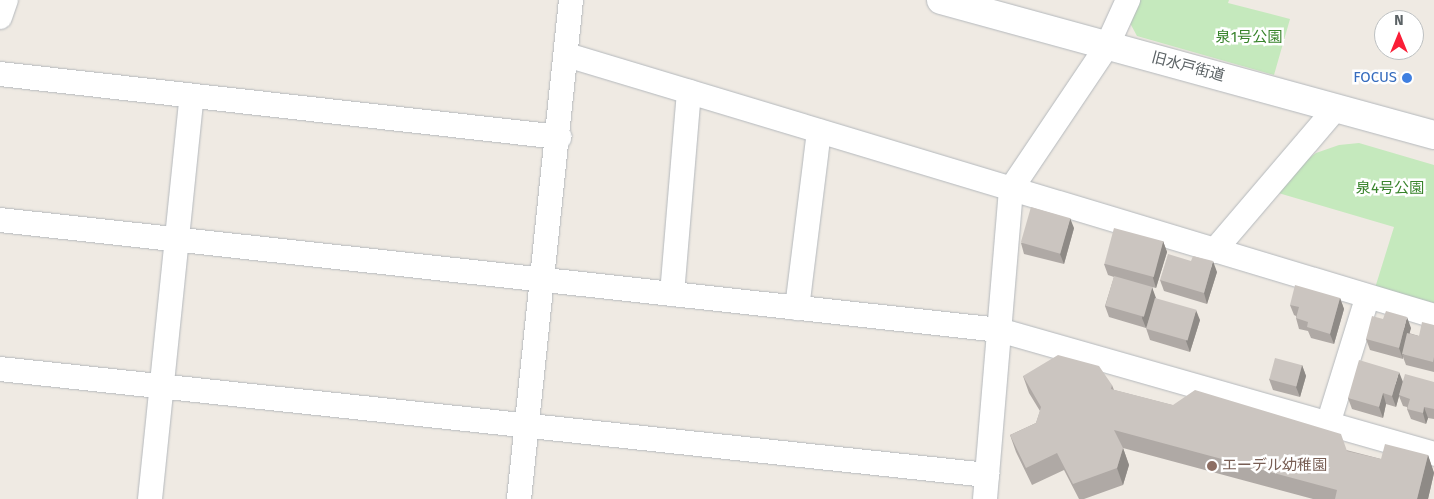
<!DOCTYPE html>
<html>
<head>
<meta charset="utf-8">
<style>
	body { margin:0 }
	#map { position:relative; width:1434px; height:499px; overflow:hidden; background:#efeae3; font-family:"Fira Sans","Noto Sans JP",sans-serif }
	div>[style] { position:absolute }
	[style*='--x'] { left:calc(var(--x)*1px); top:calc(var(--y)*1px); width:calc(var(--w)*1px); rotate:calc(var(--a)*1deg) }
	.green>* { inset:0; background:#c5e9bd }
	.roads { filter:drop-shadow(0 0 1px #b4b8bc) drop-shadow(0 0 1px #b4b8bc) }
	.minor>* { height:24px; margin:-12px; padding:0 12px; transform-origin:12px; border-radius:12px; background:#fff }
	.tertiary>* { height:28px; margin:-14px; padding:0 14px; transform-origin:14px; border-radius:14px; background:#fff }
	.wall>* { inset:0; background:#afa9a5 }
	.shaded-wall>* { inset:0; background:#8e8a86 }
	.building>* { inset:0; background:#cbc5c0; transform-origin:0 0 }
	.dots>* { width:14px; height:14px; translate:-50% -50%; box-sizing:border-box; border:2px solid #fff; border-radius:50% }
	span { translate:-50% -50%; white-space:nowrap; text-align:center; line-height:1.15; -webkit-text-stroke:5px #fff; paint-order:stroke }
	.park-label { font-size:15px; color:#39842c }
	.street-label { font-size:15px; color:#5b6265 }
	.shop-label { font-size:15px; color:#366cbe }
	.right { translate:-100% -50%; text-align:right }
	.education-label { font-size:15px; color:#785e54 }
	.left { translate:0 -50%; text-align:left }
	.north { position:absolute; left:1374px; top:10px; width:50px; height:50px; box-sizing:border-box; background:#fff; border:1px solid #bdc0c1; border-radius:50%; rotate:0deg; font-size:14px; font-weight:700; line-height:20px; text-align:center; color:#5b6265 }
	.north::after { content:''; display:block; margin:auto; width:18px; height:22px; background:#fa1e37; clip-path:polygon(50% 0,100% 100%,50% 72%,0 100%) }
</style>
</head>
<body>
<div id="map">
	<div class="green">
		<i style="clip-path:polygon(1140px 0,1229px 0,1228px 3px,1290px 19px,1274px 75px,1137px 36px,1130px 23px)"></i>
		<i style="clip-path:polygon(1359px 143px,1434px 165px,1434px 303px,1375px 288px,1394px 227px,1275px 192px,1299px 165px,1316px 153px,1339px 145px)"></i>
	</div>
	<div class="roads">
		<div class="minor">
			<i style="--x:0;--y:17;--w:18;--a:-71"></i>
			<i style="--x:567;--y:55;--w:905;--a:16.75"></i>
			<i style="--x:0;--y:74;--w:563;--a:6.43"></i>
			<i style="--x:0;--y:220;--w:1005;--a:6.28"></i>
			<i style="--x:999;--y:330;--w:452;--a:15.9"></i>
			<i style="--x:1214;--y:251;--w:189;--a:-49.5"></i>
			<i style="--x:672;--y:294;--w:203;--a:-85.2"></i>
			<i style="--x:797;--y:308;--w:178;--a:-82.9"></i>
			<i style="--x:0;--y:369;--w:993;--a:6.13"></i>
			<i style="--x:1328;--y:424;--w:131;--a:-72.7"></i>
			<i style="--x:150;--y:499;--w:405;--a:-84.1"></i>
			<i style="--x:519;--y:499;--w:502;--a:-84.05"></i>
			<i style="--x:985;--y:499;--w:311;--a:-85.2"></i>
			<i style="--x:1011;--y:189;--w:172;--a:-56.1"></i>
			<i style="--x:1107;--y:46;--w:51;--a:-65.5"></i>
		</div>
		<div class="tertiary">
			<i style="--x:941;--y:0;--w:511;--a:15.31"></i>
		</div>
	</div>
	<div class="wall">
		<i style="clip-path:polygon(1074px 228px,1064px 264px,1024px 254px,1021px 243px)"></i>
		<i style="clip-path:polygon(1163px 241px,1167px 252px,1156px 288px,1144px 285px,1152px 287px,1155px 298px,1200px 320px,1190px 352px,1150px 340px,1146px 328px,1109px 317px,1105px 306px,1114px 277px,1108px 275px,1104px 264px)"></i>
		<i style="clip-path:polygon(1191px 261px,1217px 272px,1207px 304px,1164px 291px,1160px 280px)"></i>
		<i style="clip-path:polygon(1340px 298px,1344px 309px,1334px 344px,1311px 338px,1308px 331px,1299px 329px,1296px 318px,1296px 316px,1294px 315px,1290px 305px)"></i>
		<i style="clip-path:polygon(1434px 325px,1434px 372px,1406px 365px,1403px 357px,1403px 359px,1370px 350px,1366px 339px,1411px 328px,1409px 333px,1419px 336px)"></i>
		<i style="clip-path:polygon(1302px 365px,1306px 376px,1300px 397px,1273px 390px,1269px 379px)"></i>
		<i style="clip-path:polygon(1023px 376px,1112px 385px,1114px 390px,1381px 459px,1428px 455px,1434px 473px,1428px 499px,1313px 499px,1123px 448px,1129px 465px,1123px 485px,1084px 499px,1079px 499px,1064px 470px,1032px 485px,1016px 452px,1010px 435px,1036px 423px,1040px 411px,1029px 393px)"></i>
		<i style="clip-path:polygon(1403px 382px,1434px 382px,1434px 419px,1428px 418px,1426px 424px,1411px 419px,1407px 409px,1407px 407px,1403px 406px,1399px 396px,1396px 407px,1386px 404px,1383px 418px,1352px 409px,1348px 398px)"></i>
	</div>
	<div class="shaded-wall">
		<i style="clip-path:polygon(1070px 218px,1074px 228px,1064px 264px,1060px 254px)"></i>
		<i style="clip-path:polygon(1163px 241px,1167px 252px,1156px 288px,1153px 278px)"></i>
		<i style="clip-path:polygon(1213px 261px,1217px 272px,1207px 304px,1204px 293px)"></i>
		<i style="clip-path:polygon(1152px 287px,1156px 298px,1146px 328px,1142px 318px)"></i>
		<i style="clip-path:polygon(1340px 298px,1344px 309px,1334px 344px,1330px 334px)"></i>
		<i style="clip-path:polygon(1196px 310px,1200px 320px,1190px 352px,1186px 341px)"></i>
		<i style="clip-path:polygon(1407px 317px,1411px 328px,1404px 355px,1402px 354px,1403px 359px,1399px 348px)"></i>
		<i style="clip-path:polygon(1302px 365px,1306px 376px,1300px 397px,1296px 387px)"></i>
		<i style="clip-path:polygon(1399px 372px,1403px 382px,1396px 407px,1392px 396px)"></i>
		<i style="clip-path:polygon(1383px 393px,1386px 404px,1383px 418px,1379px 407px)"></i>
		<i style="clip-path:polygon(1424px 407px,1428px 418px,1426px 424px,1423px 413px)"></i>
		<i style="clip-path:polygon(1123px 448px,1129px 465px,1123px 485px,1117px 468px)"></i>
		<i style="clip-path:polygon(1428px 455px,1434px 473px,1428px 499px,1417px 499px)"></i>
	</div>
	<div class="building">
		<i style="left:1031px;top:207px;width:41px;height:37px;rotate:16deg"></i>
		<i style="left:1114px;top:228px;width:51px;height:37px;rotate:15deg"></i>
		<i style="clip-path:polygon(1168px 254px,1191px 261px,1193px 256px,1213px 261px,1204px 293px,1160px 280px)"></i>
		<i style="left:1114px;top:276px;width:40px;height:31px;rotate:16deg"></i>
		<i style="clip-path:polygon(1295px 285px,1340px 298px,1330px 334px,1307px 327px,1308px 322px,1296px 318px,1299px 307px,1290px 305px)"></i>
		<i style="left:1155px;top:298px;width:43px;height:32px;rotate:16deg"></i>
		<i style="clip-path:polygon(1386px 311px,1407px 317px,1399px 348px,1366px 339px,1372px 316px,1383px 319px)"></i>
		<i style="clip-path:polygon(1422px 322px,1434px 325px,1434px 357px,1433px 362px,1402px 354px,1407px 333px,1419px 336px)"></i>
		<i style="clip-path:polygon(1058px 355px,1099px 366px,1112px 385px,1111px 389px,1173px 405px,1195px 390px,1341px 434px,1347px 451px,1381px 459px,1385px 444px,1428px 455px,1417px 499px,1335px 499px,1337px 490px,1114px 430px,1123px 448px,1117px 468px,1073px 484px,1057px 453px,1026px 468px,1010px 435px,1036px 423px,1041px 407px,1023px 376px)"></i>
		<i style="left:1275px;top:358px;width:28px;height:22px;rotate:15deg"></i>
		<i style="clip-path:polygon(1359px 360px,1399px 372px,1392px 396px,1383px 393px,1379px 407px,1348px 398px)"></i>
		<i style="clip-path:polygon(1405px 374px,1434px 382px,1434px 409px,1424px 407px,1423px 413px,1407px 409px,1410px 399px,1399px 395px)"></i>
	</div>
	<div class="dots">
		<i style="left:1407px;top:78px;background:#3f7fe0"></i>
		<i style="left:1212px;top:466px;background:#8d6e63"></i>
	</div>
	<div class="park-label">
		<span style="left:1249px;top:38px">泉1号公園</span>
		<span style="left:1390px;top:189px">泉4号公園</span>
	</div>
	<div class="street-label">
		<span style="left:1188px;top:67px;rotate:15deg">旧水戸街道</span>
	</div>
	<div class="shop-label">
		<span class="right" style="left:1397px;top:78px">FOCUS</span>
	</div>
	<div class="education-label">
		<span class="left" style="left:1222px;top:466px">エーデル幼稚園</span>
	</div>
	<div class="north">N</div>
</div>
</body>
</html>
